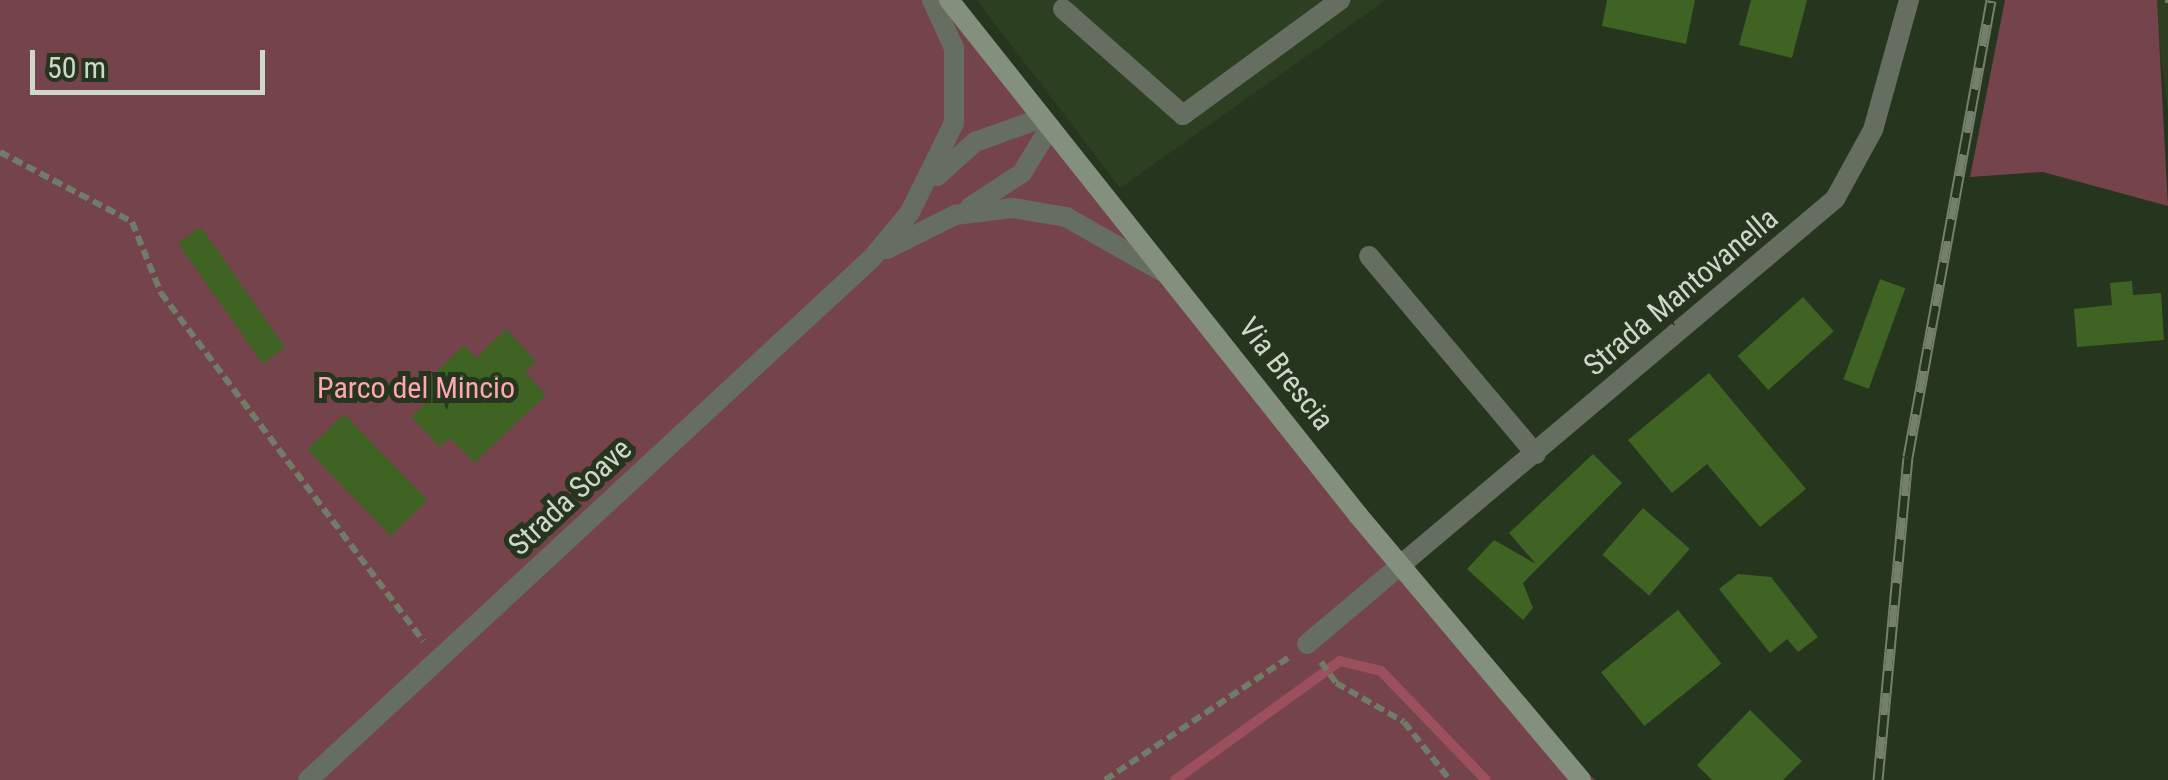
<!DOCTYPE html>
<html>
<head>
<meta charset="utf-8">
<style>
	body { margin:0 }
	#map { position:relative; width:2168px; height:780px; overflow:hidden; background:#26351d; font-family:"Roboto Condensed",sans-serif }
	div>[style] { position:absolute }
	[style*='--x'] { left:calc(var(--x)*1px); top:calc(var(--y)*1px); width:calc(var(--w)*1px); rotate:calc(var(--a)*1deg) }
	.built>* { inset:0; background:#2d3f21 }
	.green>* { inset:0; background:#75434b }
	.stream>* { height:10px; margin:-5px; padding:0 5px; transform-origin:5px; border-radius:5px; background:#9c4f5c }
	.building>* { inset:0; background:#3e6323; transform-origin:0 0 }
	.path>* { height:6px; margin-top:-3px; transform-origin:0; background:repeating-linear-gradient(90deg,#707c68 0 10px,transparent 0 15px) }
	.street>* { height:20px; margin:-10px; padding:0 10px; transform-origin:10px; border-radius:10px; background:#666d61 }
	.secondary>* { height:20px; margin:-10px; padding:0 10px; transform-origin:10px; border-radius:10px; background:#83907d }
	.rail>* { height:11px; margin-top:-5.5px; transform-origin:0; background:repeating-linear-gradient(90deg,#26351d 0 22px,#74806c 0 44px); box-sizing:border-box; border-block:2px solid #74806c }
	span { translate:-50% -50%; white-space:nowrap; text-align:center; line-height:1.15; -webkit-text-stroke:10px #26351d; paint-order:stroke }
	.street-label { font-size:30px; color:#ced7c8 }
	.park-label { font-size:30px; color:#ffa6b2 }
	.scale { position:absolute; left:30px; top:50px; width:235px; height:45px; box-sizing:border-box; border:5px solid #ced7c8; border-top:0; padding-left:12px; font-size:30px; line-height:35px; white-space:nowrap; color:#ced7c8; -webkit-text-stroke:8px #26351d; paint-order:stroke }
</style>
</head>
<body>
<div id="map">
	<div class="built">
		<i style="clip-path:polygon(977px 0,1386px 0,1120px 188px)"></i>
		<i style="clip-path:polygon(2157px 0,2168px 0,2168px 113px,2156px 13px)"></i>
	</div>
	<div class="green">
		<i style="clip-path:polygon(0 0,952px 0,1487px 674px,1595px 780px,0 780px)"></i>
		<i style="clip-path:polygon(2005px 0,2157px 0,2168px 206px,2043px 172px,1970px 177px)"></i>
	</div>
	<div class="stream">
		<i style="--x:1175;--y:780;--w:203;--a:-35.8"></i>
		<i style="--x:1340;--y:661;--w:42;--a:13.7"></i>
		<i style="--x:1381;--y:671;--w:151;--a:46.1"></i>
	</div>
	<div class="building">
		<i style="clip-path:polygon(1607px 0,1695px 0,1686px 44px,1602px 26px)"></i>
		<i style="clip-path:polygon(1751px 0,1807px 0,1792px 58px,1739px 45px)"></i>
		<i style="left:201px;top:227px;width:147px;height:28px;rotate:55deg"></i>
		<i style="left:1880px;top:279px;width:27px;height:107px;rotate:20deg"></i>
		<i style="clip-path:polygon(2132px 281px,2133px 295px,2161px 293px,2164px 340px,2077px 347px,2074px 309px,2112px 305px,2110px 283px)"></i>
		<i style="left:1803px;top:297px;width:46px;height:88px;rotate:48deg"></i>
		<i style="clip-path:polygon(506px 329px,536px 361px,525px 372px,546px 395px,474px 463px,450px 438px,440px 447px,411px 417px,432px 397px,421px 386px,464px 345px,476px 358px)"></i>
		<i style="clip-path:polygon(1709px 373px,1806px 489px,1760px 527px,1707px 464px,1672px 493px,1628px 440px)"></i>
		<i style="left:344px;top:414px;width:120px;height:51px;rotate:46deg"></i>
		<i style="clip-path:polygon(1593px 454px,1622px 483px,1523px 583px,1533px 608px,1523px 620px,1467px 569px,1494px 540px,1536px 564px,1509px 533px)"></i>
		<i style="left:1643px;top:508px;width:62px;height:62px;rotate:41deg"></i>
		<i style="clip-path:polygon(1738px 574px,1771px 577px,1818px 637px,1798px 652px,1787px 639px,1770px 653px,1719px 589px)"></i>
		<i style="left:1678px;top:610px;width:69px;height:99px;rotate:51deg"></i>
		<i style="clip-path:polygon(1750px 710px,1802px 761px,1783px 780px,1712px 780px,1697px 765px)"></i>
	</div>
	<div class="path">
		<i style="--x:2168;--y:0;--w:3;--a:90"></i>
		<i style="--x:0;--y:152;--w:149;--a:27.9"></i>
		<i style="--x:132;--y:222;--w:77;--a:67.8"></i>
		<i style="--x:161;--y:293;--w:436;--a:53"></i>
		<i style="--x:1321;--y:662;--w:26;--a:54"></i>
		<i style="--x:1336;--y:683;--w:78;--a:29.8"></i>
		<i style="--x:1404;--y:722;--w:74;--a:51.6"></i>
		<i style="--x:1105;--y:780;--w:224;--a:-33.7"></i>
	</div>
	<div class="street">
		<i style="--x:1063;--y:9;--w:160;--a:41.5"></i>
		<i style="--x:1183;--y:115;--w:195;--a:-36.2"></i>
		<i style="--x:937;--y:176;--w:51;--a:-41.8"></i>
		<i style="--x:975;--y:142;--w:71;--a:-19.7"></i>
		<i style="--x:970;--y:207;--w:62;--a:-33.2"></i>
		<i style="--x:1022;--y:173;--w:54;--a:-58.7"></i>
		<i style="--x:887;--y:249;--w:76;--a:-26.6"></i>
		<i style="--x:955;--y:215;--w:58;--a:-6.9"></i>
		<i style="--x:1013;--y:208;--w:54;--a:9.6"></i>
		<i style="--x:1066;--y:217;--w:112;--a:29.6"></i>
		<i style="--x:1369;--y:256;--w:259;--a:49.9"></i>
		<i style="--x:1307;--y:644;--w:691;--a:-40.12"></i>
		<i style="--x:1835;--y:199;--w:79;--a:-61.2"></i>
		<i style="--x:1873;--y:130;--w:135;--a:-74.5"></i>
		<i style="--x:308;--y:780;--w:768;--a:-42.79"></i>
		<i style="--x:872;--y:258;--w:60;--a:-50.4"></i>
		<i style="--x:910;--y:212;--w:99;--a:-63.7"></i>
		<i style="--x:954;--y:123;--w:75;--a:-90"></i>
		<i style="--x:954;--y:48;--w:53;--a:-114.6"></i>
	</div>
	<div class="secondary">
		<i style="--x:949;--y:0;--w:658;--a:51.54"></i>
		<i style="--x:1358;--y:515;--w:346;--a:49.9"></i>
	</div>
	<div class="rail">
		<i style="--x:1878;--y:780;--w:324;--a:-84.7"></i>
		<i style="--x:1908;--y:457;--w:464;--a:-79.7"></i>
	</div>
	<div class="street-label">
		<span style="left:1681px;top:292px;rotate:-40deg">Strada Mantovanella</span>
		<span style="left:1286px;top:374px;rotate:52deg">Via Brescia</span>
		<span style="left:570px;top:497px;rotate:-43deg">Strada Soave</span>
	</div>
	<div class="park-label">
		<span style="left:416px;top:388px">Parco del Mincio</span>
	</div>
	<div class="scale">50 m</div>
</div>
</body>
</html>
